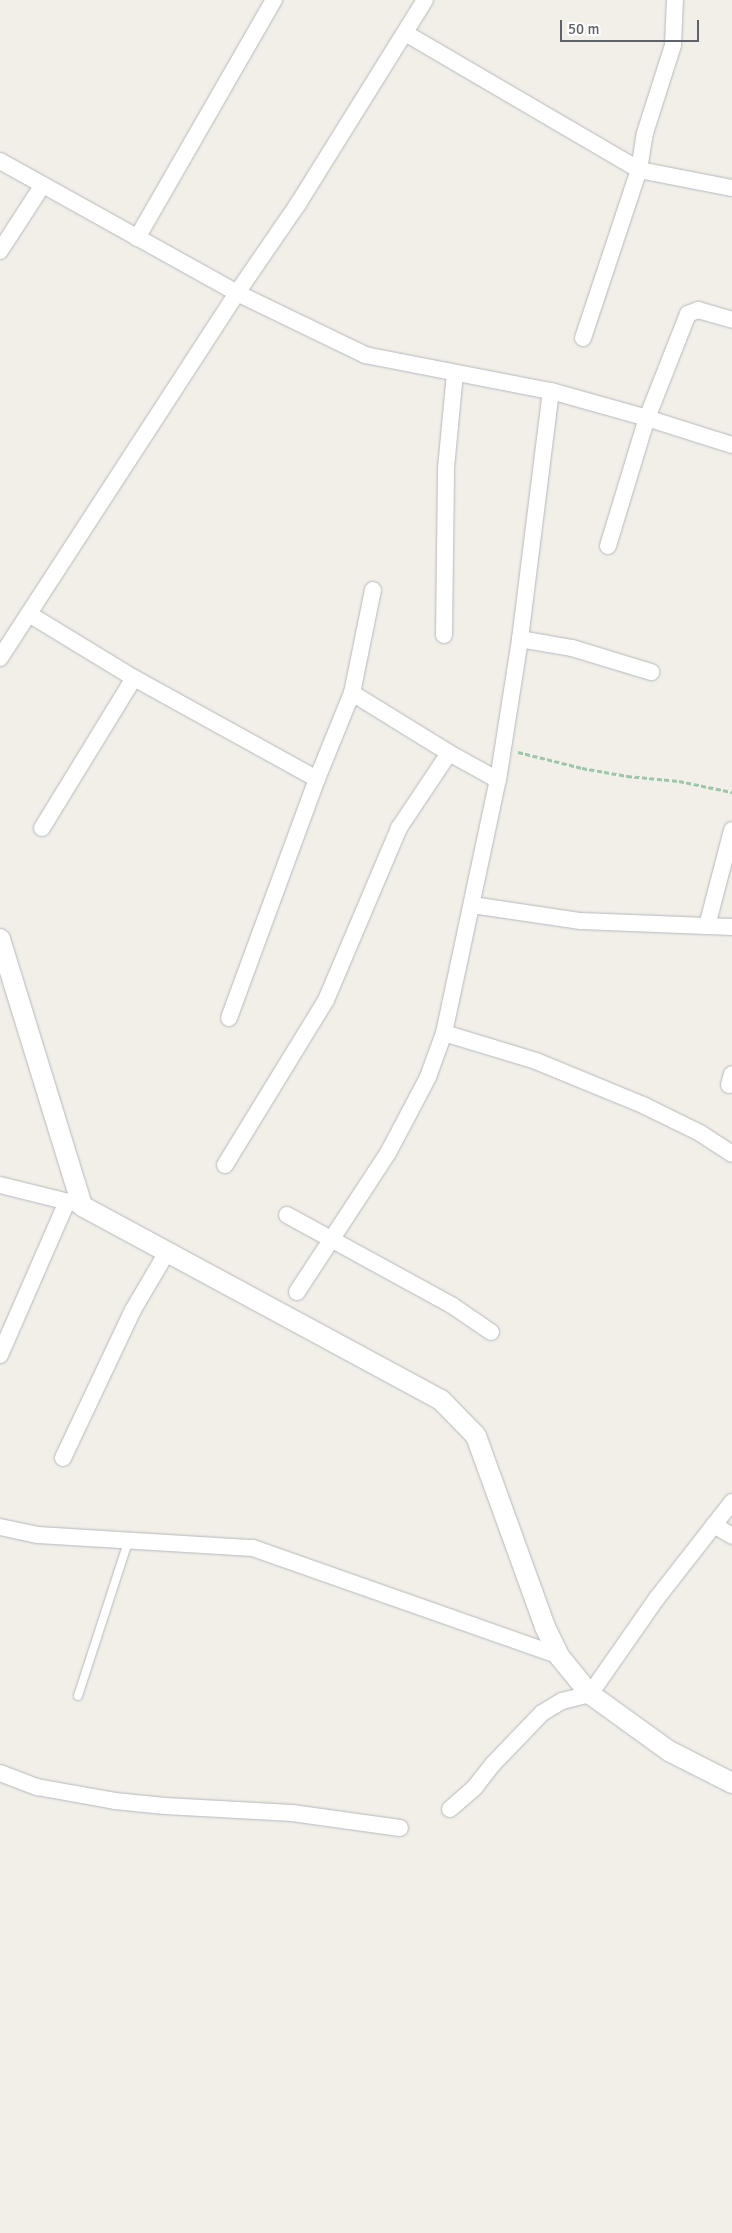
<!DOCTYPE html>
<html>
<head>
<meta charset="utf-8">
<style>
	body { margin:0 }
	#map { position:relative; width:732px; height:2233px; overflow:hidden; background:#f1efe8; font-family:Signika,sans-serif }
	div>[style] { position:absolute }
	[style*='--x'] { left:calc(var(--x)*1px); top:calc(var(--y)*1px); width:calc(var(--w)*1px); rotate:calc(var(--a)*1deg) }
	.path>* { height:3px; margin-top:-1.5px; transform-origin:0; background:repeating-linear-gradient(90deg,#9cc7a9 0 5px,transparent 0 7.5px) }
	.roads { filter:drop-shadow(0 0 1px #b5b8bc) drop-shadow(0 0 1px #b5b8bc) }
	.service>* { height:8px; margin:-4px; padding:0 4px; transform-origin:4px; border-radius:4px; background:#fff }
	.minor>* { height:16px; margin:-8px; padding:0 8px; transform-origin:8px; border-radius:8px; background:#fff }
	.tertiary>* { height:20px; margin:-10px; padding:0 10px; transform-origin:10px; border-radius:10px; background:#fff }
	span { translate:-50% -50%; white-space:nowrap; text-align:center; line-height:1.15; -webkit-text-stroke:4px #fff; paint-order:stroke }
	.scale { position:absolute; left:560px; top:20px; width:139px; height:22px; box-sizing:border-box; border:2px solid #5f6368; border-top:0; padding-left:6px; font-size:15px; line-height:18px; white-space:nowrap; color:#5f6368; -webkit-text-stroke:4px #fff; paint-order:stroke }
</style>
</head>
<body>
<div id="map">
	<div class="path">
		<i style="--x:518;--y:752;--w:66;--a:14"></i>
		<i style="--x:582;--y:768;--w:46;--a:10.1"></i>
		<i style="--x:627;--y:776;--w:52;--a:5.5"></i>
		<i style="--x:679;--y:781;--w:54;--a:11.7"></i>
	</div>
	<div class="roads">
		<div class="service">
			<i style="--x:78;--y:1696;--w:165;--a:-72"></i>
		</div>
		<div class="minor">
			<i style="--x:405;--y:33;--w:271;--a:30.3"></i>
			<i style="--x:639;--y:170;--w:95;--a:11"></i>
			<i style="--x:0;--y:161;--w:271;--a:29.1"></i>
			<i style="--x:237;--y:293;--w:142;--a:25.8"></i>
			<i style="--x:365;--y:355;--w:189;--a:11"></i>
			<i style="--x:551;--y:391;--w:100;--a:15.7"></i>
			<i style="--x:647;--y:418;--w:89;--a:17.6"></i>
			<i style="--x:137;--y:238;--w:275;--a:-60.1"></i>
			<i style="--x:0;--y:251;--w:77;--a:-57.1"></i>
			<i style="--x:583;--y:338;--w:177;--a:-71.6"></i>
			<i style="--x:639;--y:170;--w:37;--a:-81"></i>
			<i style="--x:645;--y:133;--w:92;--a:-72.3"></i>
			<i style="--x:673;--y:45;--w:45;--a:-87.5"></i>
			<i style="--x:608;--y:546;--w:134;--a:-73.1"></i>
			<i style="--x:647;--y:418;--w:112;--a:-68.5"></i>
			<i style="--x:688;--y:314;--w:11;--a:-22"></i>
			<i style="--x:698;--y:310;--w:35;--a:16"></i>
			<i style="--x:29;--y:614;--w:123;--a:31.4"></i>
			<i style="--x:134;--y:678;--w:209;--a:28.9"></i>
			<i style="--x:444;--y:635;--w:167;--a:-89.3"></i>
			<i style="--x:446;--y:468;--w:95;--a:-84.6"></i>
			<i style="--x:520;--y:639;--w:53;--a:9.8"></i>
			<i style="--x:572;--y:648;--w:83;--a:16.9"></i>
			<i style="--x:0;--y:658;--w:435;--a:-57"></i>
			<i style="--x:237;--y:293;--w:108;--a:-55.6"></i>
			<i style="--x:298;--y:204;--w:240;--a:-58.1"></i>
			<i style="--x:352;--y:693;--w:114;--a:31.7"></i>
			<i style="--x:449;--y:753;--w:56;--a:28.9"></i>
			<i style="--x:42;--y:828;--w:176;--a:-58.5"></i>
			<i style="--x:472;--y:905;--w:110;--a:8.4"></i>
			<i style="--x:581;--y:921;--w:151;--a:2.3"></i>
			<i style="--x:707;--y:926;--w:99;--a:-75.4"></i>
			<i style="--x:229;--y:1018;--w:255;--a:-69.8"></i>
			<i style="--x:317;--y:779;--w:93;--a:-67.9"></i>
			<i style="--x:352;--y:693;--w:105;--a:-78.5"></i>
			<i style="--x:444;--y:1033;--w:96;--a:16.9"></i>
			<i style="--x:536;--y:1061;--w:118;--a:22.4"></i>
			<i style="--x:645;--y:1106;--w:61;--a:26.1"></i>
			<i style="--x:700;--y:1133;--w:38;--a:33"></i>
			<i style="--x:729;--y:1085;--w:11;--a:-75"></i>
			<i style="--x:225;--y:1165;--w:193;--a:-58.5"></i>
			<i style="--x:326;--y:1000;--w:187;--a:-67"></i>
			<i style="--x:399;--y:828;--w:90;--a:-56.3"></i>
			<i style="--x:0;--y:1185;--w:79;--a:13.9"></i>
			<i style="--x:287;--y:1215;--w:189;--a:28.7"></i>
			<i style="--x:453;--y:1306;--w:46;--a:34.4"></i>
			<i style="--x:297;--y:1292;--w:166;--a:-56.8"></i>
			<i style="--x:388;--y:1153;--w:86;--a:-62.2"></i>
			<i style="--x:428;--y:1077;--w:47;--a:-70"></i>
			<i style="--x:444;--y:1033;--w:259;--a:-78"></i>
			<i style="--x:498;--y:780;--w:143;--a:-81.1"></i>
			<i style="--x:520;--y:639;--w:250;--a:-82.9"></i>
			<i style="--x:0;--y:1355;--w:167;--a:-66.4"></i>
			<i style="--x:63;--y:1458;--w:164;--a:-64.7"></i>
			<i style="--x:133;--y:1310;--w:67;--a:-59.6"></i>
			<i style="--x:714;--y:1525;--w:21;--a:31"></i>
			<i style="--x:0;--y:1527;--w:39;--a:12"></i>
			<i style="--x:38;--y:1535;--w:215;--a:3.5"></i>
			<i style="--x:253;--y:1548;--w:324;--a:19.4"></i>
			<i style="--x:0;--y:1773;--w:40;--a:21"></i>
			<i style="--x:37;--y:1787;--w:79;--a:10.2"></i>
			<i style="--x:115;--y:1801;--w:50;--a:5.7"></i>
			<i style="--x:165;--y:1806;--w:127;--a:3.2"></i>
			<i style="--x:292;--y:1813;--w:109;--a:7.9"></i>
			<i style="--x:450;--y:1809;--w:33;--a:-41"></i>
			<i style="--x:475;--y:1787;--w:29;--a:-52"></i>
			<i style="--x:493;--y:1764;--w:71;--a:-46.1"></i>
			<i style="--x:542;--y:1713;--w:23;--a:-31"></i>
			<i style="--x:562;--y:1701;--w:29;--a:-14"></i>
			<i style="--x:590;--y:1694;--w:117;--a:-55.1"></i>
			<i style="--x:657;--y:1598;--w:122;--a:-52"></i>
		</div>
		<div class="tertiary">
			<i style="--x:0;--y:939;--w:279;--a:72.9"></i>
			<i style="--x:82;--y:1206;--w:408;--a:28.4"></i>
			<i style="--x:441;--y:1400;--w:50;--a:45.8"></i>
			<i style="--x:476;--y:1436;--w:203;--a:70.1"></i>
			<i style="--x:545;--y:1627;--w:32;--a:64"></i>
			<i style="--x:559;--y:1656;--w:49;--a:50.8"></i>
			<i style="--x:590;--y:1694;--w:97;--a:35.8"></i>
			<i style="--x:669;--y:1751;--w:71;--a:26.9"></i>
		</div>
	</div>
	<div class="scale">50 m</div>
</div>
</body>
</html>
